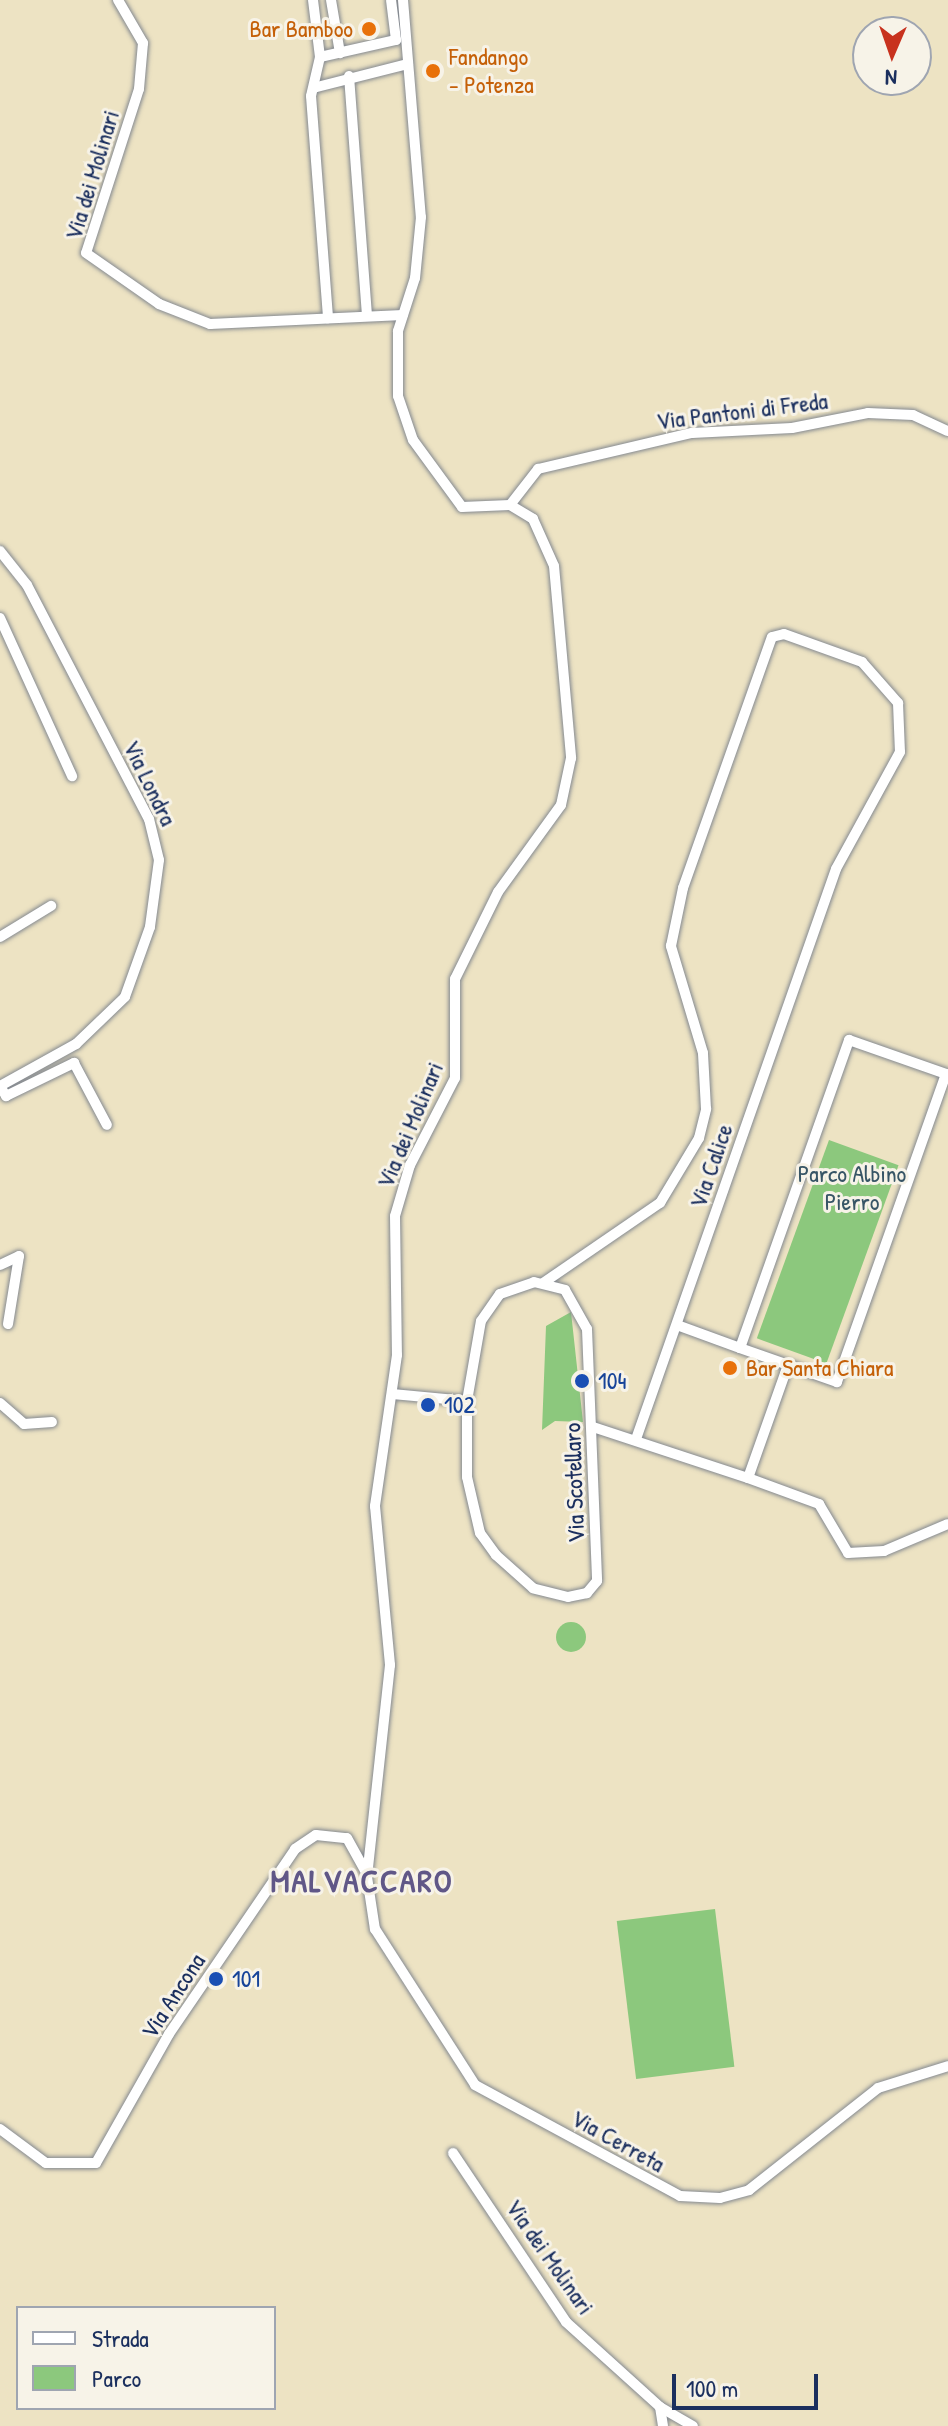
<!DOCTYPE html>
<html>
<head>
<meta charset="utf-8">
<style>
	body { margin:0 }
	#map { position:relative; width:948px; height:2426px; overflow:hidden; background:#ede3c3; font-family:"Patrick Hand",sans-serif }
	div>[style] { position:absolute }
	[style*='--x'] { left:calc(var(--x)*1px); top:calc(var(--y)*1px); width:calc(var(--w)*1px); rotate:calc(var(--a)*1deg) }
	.green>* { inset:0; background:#8cc87d; transform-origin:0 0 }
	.round { border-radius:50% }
	.roads { filter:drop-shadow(0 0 2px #848990) drop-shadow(0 0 2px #848990) }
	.minor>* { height:10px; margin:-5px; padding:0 5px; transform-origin:5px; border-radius:5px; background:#fff }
	.dots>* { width:22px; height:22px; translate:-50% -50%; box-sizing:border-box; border:4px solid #f7f3e8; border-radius:50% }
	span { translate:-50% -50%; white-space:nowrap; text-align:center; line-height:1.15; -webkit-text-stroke:6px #f7f3e8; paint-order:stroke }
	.food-label { font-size:24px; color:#c56008 }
	.right { translate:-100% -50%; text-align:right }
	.left { translate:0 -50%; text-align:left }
	.street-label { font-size:24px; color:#1b2f5e }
	.park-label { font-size:24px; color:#375566 }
	.transit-label { font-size:24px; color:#164399 }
	.district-label { font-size:32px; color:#605787; font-weight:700; letter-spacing:2px }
	.legend { position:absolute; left:16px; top:2306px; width:260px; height:104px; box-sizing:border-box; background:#f7f3e8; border:2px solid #9fa5b1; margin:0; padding:10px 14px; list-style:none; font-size:24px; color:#1b2f5e }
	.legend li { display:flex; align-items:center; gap:16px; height:40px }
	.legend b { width:40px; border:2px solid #9fa5b1 }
	.north { position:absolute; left:852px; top:16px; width:80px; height:80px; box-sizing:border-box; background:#f7f3e8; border:2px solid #9fa5b1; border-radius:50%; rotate:182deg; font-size:22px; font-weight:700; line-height:32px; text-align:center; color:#1b2f5e }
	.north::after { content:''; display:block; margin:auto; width:28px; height:36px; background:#c8321e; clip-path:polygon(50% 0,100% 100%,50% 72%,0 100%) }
	.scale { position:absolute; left:672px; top:2374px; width:146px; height:36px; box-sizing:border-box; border:4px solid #1b2f5e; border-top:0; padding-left:10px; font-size:24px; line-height:28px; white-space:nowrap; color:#1b2f5e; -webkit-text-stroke:6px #f7f3e8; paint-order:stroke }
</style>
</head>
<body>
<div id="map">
	<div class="green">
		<i style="left:829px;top:1140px;width:74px;height:211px;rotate:20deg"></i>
		<i style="clip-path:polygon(571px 1312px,583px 1422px,555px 1421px,542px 1430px,546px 1326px)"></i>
		<i class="round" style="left:556px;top:1622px;width:30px;height:30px"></i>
		<i style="left:715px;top:1909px;width:159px;height:99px;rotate:83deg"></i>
	</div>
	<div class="roads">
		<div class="minor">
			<i style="--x:118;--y:0;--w:50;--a:59.8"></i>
			<i style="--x:143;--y:43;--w:46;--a:95"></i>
			<i style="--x:139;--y:89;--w:172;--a:107.9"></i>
			<i style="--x:86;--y:253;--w:89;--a:34.9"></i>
			<i style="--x:159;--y:304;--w:55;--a:21.4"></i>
			<i style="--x:210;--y:324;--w:193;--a:-2.7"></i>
			<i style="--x:313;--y:0;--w:57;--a:83"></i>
			<i style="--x:320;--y:57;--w:78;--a:-12.6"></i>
			<i style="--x:396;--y:40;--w:40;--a:-97.1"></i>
			<i style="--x:331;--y:0;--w:54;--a:80.4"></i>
			<i style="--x:403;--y:0;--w:218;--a:85.3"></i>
			<i style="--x:421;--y:217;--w:61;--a:95.6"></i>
			<i style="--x:415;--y:278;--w:56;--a:107.8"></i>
			<i style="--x:398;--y:331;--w:65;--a:90"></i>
			<i style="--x:398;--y:396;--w:46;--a:71.2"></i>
			<i style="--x:413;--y:440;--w:83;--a:53.8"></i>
			<i style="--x:462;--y:507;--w:48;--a:-2.4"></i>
			<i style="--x:510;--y:505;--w:27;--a:31"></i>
			<i style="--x:533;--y:519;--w:51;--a:65.9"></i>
			<i style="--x:554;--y:566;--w:193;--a:84.9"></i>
			<i style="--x:571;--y:758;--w:48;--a:102"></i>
			<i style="--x:561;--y:805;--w:107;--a:125.9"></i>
			<i style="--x:498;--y:892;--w:97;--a:116.3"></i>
			<i style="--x:455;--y:979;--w:99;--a:90"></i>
			<i style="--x:455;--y:1078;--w:98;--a:117.3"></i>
			<i style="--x:410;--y:1165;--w:53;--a:106.4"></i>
			<i style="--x:395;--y:1216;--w:139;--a:89.2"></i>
			<i style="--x:397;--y:1355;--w:153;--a:98.3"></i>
			<i style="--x:375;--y:1506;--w:160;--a:84.6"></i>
			<i style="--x:390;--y:1665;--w:213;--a:96.2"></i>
			<i style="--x:367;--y:1877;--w:53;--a:81.3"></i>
			<i style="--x:375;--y:1929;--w:185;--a:57.3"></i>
			<i style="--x:475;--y:2085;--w:233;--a:28.4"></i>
			<i style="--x:680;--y:2196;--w:40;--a:2.9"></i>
			<i style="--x:720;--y:2198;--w:30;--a:-15"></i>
			<i style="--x:749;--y:2190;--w:164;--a:-38.3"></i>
			<i style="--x:878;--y:2088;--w:73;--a:-17.4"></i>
			<i style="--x:320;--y:57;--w:40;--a:103"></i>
			<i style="--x:311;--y:96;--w:223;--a:85.6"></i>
			<i style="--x:349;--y:76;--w:240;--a:85.7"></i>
			<i style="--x:317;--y:87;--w:94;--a:-14.2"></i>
			<i style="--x:510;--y:505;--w:46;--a:-52.1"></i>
			<i style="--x:538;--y:469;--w:158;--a:-13.2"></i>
			<i style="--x:692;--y:433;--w:100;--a:-2.9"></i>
			<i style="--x:792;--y:428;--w:77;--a:-11.2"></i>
			<i style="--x:868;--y:413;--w:45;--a:2.5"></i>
			<i style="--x:913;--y:415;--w:38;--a:25"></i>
			<i style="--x:0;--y:551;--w:43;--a:51.5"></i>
			<i style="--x:27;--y:585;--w:264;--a:62.5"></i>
			<i style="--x:149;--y:819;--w:42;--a:76.3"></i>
			<i style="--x:159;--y:860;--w:68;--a:97.7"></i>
			<i style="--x:150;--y:927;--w:74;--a:109.7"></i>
			<i style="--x:125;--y:997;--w:68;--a:136.2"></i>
			<i style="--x:76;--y:1044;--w:87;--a:151.1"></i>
			<i style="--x:0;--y:618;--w:174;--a:65.5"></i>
			<i style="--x:0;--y:937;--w:60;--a:-31.3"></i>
			<i style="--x:849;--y:1040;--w:103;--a:19.3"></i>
			<i style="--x:946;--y:1074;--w:327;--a:109.5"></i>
			<i style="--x:837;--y:1382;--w:103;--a:-160.7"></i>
			<i style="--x:740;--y:1348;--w:327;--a:-70.5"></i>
			<i style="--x:0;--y:1086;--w:12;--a:59"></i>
			<i style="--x:6;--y:1096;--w:76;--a:-25.9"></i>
			<i style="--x:74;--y:1063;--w:70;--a:62"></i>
			<i style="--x:0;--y:1265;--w:21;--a:-25"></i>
			<i style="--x:19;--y:1256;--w:69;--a:99.2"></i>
			<i style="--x:534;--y:1282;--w:32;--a:14"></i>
			<i style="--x:565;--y:1290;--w:45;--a:60.6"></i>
			<i style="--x:587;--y:1329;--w:252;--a:87.7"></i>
			<i style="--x:597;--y:1581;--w:16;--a:130"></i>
			<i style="--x:587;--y:1593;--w:19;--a:168"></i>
			<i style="--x:568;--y:1597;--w:36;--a:-166"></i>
			<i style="--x:533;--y:1588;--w:50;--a:-138.3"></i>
			<i style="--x:496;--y:1555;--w:27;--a:-126"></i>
			<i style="--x:480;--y:1533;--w:57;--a:-103.1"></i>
			<i style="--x:467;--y:1477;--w:76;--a:-90"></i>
			<i style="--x:467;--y:1401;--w:81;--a:-80.1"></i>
			<i style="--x:481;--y:1321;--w:33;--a:-55"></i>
			<i style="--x:500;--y:1294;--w:36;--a:-19"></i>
			<i style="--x:543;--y:1283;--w:142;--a:-34.4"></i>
			<i style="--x:660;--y:1203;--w:76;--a:-59"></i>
			<i style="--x:699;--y:1138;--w:30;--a:-76"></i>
			<i style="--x:706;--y:1109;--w:56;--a:-93.1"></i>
			<i style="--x:703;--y:1053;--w:112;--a:-106.7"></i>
			<i style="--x:671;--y:946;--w:59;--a:-78.3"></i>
			<i style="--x:683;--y:888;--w:266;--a:-70.5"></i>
			<i style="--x:772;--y:637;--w:12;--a:-14"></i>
			<i style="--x:784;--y:634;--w:83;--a:19.7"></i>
			<i style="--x:862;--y:662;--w:55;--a:48.7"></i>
			<i style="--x:898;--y:703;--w:49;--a:87.7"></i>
			<i style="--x:900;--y:752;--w:133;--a:118.7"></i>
			<i style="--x:836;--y:869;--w:604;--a:109.33"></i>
			<i style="--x:677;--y:1325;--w:67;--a:20.1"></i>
			<i style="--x:392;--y:1394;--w:75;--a:5.3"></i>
			<i style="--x:0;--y:1403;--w:32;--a:41"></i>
			<i style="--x:24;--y:1424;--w:28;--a:-4"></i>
			<i style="--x:593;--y:1427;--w:163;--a:18.2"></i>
			<i style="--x:748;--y:1478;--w:120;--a:-70.5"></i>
			<i style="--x:748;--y:1478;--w:76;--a:20.1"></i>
			<i style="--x:819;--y:1504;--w:57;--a:59.4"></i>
			<i style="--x:848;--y:1553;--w:36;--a:-3"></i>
			<i style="--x:884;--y:1551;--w:69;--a:-22.9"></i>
			<i style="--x:0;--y:2129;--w:57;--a:36.5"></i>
			<i style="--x:46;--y:2163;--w:50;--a:0"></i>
			<i style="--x:96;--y:2163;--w:148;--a:-60.5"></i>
			<i style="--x:169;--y:2034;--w:224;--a:-55.7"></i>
			<i style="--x:295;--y:1849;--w:25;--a:-34"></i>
			<i style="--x:316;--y:1835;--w:31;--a:6"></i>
			<i style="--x:347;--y:1838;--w:39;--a:61"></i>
			<i style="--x:453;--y:2153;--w:203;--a:56.2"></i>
			<i style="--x:566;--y:2322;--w:127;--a:42.1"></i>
			<i style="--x:660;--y:2407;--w:19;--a:81"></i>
			<i style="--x:660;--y:2407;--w:38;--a:30"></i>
		</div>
	</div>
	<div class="dots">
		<i style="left:369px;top:29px;background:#e8710a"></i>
		<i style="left:433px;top:71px;background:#e8710a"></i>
		<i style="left:730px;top:1368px;background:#e8710a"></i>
		<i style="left:582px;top:1381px;background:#1a4fb4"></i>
		<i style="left:428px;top:1405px;background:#1a4fb4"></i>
		<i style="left:216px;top:1979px;background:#1a4fb4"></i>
	</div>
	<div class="food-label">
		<span class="right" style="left:353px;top:29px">Bar Bamboo</span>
		<span class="left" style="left:449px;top:71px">Fandango<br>- Potenza</span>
		<span class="left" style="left:746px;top:1368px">Bar Santa Chiara</span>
	</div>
	<div class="street-label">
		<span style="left:92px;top:175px;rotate:-73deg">Via dei Molinari</span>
		<span style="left:742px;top:411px;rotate:-7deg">Via Pantoni di Freda</span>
		<span style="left:150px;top:783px;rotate:64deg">Via Londra</span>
		<span style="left:410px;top:1125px;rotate:-67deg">Via dei Molinari</span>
		<span style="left:711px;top:1166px;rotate:-71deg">Via Calice</span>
		<span style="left:574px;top:1483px;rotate:-92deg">Via Scotellaro</span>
		<span style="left:173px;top:1996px;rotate:-57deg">Via Ancona</span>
		<span style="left:618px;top:2141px;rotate:29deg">Via Cerreta</span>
		<span style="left:550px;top:2257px;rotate:55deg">Via dei Molinari</span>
	</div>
	<div class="park-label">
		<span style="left:852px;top:1188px">Parco Albino<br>Pierro</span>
	</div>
	<div class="transit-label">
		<span class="left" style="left:598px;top:1381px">104</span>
		<span class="left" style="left:444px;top:1405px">102</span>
		<span class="left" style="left:232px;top:1979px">101</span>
	</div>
	<div class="district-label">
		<span style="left:362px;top:1881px">MALVACCARO</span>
	</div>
	<ul class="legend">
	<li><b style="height:10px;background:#fff"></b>Strada</li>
	<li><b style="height:22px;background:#8cc87d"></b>Parco</li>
	</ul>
	<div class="north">N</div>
	<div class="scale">100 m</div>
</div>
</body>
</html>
